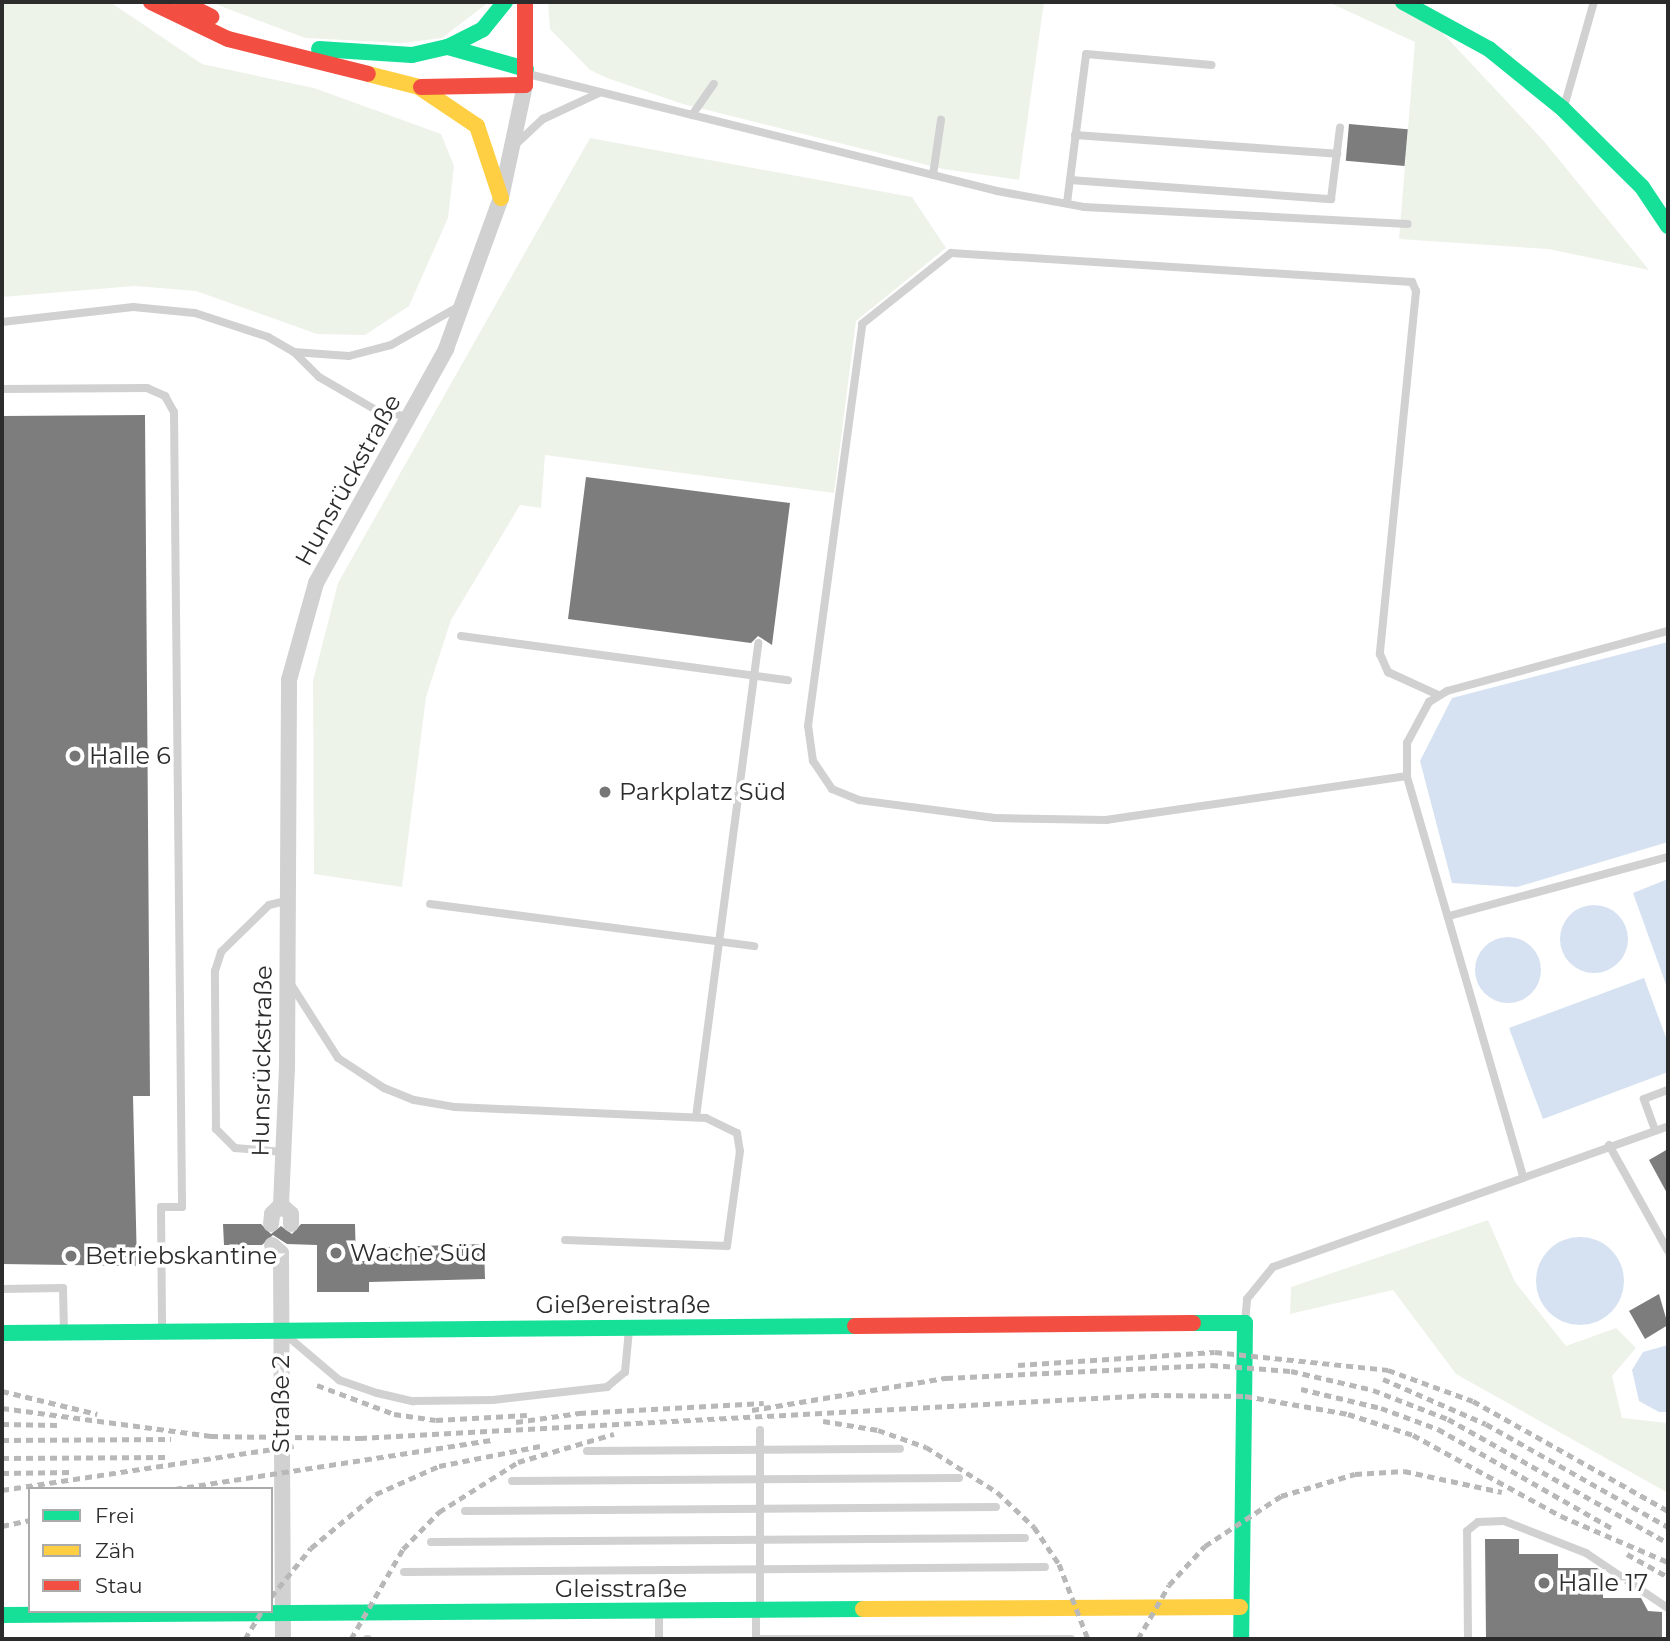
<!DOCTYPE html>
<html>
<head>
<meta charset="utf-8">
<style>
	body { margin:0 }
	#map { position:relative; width:1670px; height:1641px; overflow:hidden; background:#fff; font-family:Montserrat,sans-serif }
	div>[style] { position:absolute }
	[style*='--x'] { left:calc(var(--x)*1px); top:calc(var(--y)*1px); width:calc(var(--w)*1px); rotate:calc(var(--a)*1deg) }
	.green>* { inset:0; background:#eef3ea }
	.water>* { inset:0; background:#d6e2f1 }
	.round { border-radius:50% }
	.building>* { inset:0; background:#7d7d7d; transform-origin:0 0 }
	.lane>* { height:8px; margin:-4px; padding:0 4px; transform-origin:4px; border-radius:4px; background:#d1d1d1 }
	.street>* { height:16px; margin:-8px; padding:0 8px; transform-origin:8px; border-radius:8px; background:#d1d1d1 }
	.fast>* { height:16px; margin:-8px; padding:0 8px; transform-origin:8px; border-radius:8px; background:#16e098 }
	.slow>* { height:16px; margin:-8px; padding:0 8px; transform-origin:8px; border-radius:8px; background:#ffcf43 }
	.jam>* { height:16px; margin:-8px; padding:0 8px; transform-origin:8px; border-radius:8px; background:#f24e42 }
	.rail>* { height:5px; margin-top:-2.5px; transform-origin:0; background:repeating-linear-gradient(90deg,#b8b8b8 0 7px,transparent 0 12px) }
	.dots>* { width:19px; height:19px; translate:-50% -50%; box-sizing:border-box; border:4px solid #fff; border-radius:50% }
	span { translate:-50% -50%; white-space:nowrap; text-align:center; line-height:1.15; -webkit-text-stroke:7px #fff; paint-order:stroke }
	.street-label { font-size:24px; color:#2c2c2c }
	.poi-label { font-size:24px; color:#2c2c2c }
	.left { translate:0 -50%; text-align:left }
	.frame { position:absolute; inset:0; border:4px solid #2c2c2c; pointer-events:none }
	.legend { position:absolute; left:28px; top:1487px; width:245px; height:126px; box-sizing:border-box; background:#fff; border:2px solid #ababab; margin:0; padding:9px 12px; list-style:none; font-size:21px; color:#2c2c2c }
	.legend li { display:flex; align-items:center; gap:14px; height:35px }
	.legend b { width:35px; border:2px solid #ababab }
</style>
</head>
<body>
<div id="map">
	<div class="green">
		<i style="clip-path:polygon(2px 2px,110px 2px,202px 64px,314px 88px,441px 134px,454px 166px,448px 218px,409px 306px,365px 335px,317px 334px,196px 291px,135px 286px,2px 297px)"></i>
		<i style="clip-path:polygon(210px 2px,489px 2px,442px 38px,402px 43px,305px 38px)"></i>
		<i style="clip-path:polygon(548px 2px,1044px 2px,1019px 180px,943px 169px,683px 104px,607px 78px,590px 70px,550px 29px)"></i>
		<i style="clip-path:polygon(1328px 2px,1403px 2px,1436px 26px,1543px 140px,1649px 270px,1548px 249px,1399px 239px,1415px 42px)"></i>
		<i style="clip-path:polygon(590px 138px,912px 197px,946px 248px,856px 321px,834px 493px,545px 455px,541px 508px,520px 505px,451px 620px,426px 697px,402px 887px,314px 874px,313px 681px,338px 583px)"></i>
		<i style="clip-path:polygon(1488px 1220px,1515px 1282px,1566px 1346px,1616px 1328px,1636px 1348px,1612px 1376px,1622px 1418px,1668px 1423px,1668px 1493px,1456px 1374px,1393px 1290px,1290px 1314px,1291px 1287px)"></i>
	</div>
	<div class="water">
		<i style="clip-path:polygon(1668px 642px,1668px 842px,1517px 887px,1452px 883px,1420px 761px,1452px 698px)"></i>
		<i style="clip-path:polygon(1668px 879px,1668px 990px,1633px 893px)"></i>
		<i class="round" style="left:1560px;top:905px;width:68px;height:68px"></i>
		<i class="round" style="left:1475px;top:937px;width:66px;height:66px"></i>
		<i style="clip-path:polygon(1644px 978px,1668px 1043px,1668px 1072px,1543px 1119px,1509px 1028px)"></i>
		<i class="round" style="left:1536px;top:1237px;width:88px;height:88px"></i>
		<i style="clip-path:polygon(1668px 1345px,1668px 1412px,1659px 1412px,1639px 1401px,1632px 1370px,1643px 1352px)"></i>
	</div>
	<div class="building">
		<i style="left:1349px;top:124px;width:59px;height:37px;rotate:5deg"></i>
		<i style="clip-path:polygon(145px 415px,150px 1096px,133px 1096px,137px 1266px,2px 1264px,2px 416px)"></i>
		<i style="clip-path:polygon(586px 477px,790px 503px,772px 645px,758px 636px,751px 643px,568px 619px)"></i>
		<i style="clip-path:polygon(1668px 1149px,1668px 1195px,1649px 1160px)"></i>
		<i style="clip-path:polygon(223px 1224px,261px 1224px,271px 1234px,281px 1226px,292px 1234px,301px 1224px,355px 1224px,356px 1261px,389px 1261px,388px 1247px,484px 1244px,485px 1279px,369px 1282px,369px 1292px,317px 1292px,317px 1245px,287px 1244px,273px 1235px,262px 1245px,224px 1245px)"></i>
		<i style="clip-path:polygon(1659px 1294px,1668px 1325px,1645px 1339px,1629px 1311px)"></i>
		<i style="clip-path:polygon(1485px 1539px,1519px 1539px,1519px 1554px,1558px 1554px,1558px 1568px,1597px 1568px,1603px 1572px,1603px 1598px,1641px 1598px,1648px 1611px,1662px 1612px,1662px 1639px,1486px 1639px)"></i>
	</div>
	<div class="lane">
		<i style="--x:528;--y:74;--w:483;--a:14"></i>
		<i style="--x:997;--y:191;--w:88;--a:10.4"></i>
		<i style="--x:1084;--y:207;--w:324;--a:3"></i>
		<i style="--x:1564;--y:107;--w:109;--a:-74.1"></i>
		<i style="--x:692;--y:115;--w:38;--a:-55"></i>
		<i style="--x:1075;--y:135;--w:263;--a:4.1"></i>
		<i style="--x:516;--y:144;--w:37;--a:-43"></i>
		<i style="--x:543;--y:119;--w:62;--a:-24.9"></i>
		<i style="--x:933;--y:175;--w:56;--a:-81.7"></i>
		<i style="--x:1070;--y:180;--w:262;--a:4.2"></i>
		<i style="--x:1331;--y:199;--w:72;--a:-82.8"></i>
		<i style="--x:1067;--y:203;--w:150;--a:-82.7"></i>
		<i style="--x:1086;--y:54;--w:126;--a:5"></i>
		<i style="--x:2;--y:322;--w:132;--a:-6.5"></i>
		<i style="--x:133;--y:307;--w:62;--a:5.5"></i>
		<i style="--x:195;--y:313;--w:77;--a:18.2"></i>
		<i style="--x:268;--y:337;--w:30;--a:30"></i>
		<i style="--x:294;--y:352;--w:35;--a:45"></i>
		<i style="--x:319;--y:377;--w:66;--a:30.1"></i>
		<i style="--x:376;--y:410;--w:33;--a:12"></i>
		<i style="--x:294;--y:352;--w:55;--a:4.2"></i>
		<i style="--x:349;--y:356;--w:43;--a:-14.7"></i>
		<i style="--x:391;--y:345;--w:77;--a:-29.6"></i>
		<i style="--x:2;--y:389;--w:145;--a:-0.4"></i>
		<i style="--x:147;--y:388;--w:20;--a:24"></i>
		<i style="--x:165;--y:396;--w:18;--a:61"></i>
		<i style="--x:174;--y:412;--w:795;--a:89.42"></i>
		<i style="--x:182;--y:1207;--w:21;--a:180"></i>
		<i style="--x:161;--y:1207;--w:125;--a:89.5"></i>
		<i style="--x:461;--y:636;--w:330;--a:7.7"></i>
		<i style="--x:1407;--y:776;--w:303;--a:171.7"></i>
		<i style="--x:1107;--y:820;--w:112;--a:-179"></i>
		<i style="--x:995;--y:818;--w:137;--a:-172.5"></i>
		<i style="--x:859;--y:800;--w:29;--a:-158"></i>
		<i style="--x:832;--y:789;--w:34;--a:-124"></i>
		<i style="--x:813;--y:761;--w:35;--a:-98"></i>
		<i style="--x:808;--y:726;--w:406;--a:-82.3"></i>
		<i style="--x:862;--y:324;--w:114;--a:-38.6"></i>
		<i style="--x:951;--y:253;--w:462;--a:3.6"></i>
		<i style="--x:1412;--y:282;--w:10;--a:66"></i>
		<i style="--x:1416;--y:291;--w:365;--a:95.7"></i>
		<i style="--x:1380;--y:654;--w:20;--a:66"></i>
		<i style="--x:1388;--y:672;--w:55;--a:24.7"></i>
		<i style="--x:430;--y:904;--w:327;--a:7.4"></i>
		<i style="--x:1449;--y:916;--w:227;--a:-15.1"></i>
		<i style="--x:292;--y:986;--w:85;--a:57.4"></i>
		<i style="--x:338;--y:1058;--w:55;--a:33.1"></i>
		<i style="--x:384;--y:1088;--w:32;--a:22"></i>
		<i style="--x:414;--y:1100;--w:42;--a:9.7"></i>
		<i style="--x:455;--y:1107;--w:251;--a:2.5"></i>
		<i style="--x:706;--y:1118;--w:34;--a:26"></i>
		<i style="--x:737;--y:1133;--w:18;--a:81"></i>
		<i style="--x:740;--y:1151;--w:96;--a:97.8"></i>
		<i style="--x:727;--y:1246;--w:162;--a:-177.9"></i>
		<i style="--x:696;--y:1117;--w:478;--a:-82.5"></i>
		<i style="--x:1655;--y:1130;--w:33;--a:-110"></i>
		<i style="--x:1644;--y:1099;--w:26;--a:-21"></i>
		<i style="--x:1609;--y:1145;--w:121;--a:60.9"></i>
		<i style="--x:283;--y:1152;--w:48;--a:-175.2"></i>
		<i style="--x:235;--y:1148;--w:27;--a:-135"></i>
		<i style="--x:216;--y:1129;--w:158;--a:-90.4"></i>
		<i style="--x:215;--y:971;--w:20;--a:-72"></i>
		<i style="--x:221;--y:952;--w:67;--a:-44.4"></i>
		<i style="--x:269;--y:905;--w:18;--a:-13"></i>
		<i style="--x:1523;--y:1176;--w:416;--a:-106.2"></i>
		<i style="--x:1407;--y:776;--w:33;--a:-90"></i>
		<i style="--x:1407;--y:743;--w:47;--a:-61.8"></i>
		<i style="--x:1429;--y:702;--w:21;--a:-31"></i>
		<i style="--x:1447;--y:691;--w:229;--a:-15.2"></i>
		<i style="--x:2;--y:1289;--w:61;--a:-0.9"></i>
		<i style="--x:63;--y:1288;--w:44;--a:88.7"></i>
		<i style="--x:1245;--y:1323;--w:24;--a:-85"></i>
		<i style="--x:1247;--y:1299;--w:41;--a:-50.9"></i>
		<i style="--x:1273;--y:1267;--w:419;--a:-19.6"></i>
		<i style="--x:286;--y:1335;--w:70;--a:40.3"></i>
		<i style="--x:339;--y:1380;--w:40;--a:18.9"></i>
		<i style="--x:377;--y:1393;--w:37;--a:13"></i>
		<i style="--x:413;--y:1401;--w:80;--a:-0.7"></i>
		<i style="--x:493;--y:1400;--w:115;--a:-6.5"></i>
		<i style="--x:607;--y:1387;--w:23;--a:-40"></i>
		<i style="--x:625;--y:1372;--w:42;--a:-84.6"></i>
		<i style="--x:760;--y:1430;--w:180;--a:90"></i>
		<i style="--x:587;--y:1451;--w:313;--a:-0.4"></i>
		<i style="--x:512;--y:1481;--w:447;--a:-0.4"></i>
		<i style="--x:465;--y:1511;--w:531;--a:-0.43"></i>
		<i style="--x:431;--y:1542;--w:594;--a:-0.39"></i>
		<i style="--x:404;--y:1572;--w:641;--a:-0.45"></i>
		<i style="--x:756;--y:1611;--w:28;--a:90"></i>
		<i style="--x:367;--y:1639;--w:1;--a:0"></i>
		<i style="--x:659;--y:1639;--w:27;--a:-90"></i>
		<i style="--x:756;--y:1639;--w:315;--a:0"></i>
		<i style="--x:1468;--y:1639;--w:108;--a:-90.5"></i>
		<i style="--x:1467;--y:1531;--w:14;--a:-39"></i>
		<i style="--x:1478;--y:1522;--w:26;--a:-2"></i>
		<i style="--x:1504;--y:1521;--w:88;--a:21.3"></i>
		<i style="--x:1586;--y:1553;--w:99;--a:33.9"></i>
	</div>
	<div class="street">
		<i style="--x:281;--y:1205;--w:136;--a:-87.5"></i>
		<i style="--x:287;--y:1069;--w:389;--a:-89.7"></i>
		<i style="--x:289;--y:680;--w:101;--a:-74.4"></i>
		<i style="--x:316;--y:583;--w:268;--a:-60.9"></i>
		<i style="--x:446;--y:349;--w:161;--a:-70"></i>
		<i style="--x:501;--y:198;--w:116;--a:-78"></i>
		<i style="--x:281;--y:1205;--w:13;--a:42"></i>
		<i style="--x:291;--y:1214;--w:10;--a:90"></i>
		<i style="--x:271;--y:1224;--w:10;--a:-84"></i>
		<i style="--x:272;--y:1214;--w:13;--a:-45"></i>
		<i style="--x:272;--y:1245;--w:12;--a:42"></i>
		<i style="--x:281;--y:1253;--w:386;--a:89.7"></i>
	</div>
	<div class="fast">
		<i style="--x:1403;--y:2;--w:98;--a:28.7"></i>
		<i style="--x:1489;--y:49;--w:95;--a:39"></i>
		<i style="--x:1563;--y:109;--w:111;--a:44.6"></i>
		<i style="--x:1642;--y:187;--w:47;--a:56.3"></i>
		<i style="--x:448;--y:47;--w:81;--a:15.8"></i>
		<i style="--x:319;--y:49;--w:93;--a:3.7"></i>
		<i style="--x:412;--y:55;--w:37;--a:-13"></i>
		<i style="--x:448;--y:47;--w:39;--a:-27"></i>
		<i style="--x:483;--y:29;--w:35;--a:-51"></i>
		<i style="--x:1193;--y:1323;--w:52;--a:0"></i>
		<i style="--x:1245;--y:1323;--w:316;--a:90.7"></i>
		<i style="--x:2;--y:1333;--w:853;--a:-0.47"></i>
		<i style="--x:2;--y:1615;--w:861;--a:-0.4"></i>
	</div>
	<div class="slow">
		<i style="--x:368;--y:74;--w:53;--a:14.3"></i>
		<i style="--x:419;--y:87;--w:70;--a:33.9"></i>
		<i style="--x:477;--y:126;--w:76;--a:71.6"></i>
		<i style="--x:863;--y:1609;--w:377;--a:-0.3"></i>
	</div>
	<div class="jam">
		<i style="--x:151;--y:2;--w:85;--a:25.7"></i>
		<i style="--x:228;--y:39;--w:144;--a:14"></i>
		<i style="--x:182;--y:2;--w:33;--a:27"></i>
		<i style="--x:421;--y:87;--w:104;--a:-1.1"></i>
		<i style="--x:525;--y:85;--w:83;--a:-90"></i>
		<i style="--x:855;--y:1326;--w:338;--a:-0.5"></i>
	</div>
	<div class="rail">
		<i style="--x:1018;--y:1365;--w:197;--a:-3.8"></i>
		<i style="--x:1215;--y:1352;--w:174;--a:5.9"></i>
		<i style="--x:1388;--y:1370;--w:90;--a:20"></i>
		<i style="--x:1473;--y:1401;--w:224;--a:29.4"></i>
		<i style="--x:1383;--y:1379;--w:112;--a:23.6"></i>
		<i style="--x:1486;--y:1424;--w:209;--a:29.5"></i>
		<i style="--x:317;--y:1385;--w:82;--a:20.6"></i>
		<i style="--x:394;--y:1414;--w:42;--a:8.1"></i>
		<i style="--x:436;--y:1420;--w:91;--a:-3.1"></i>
		<i style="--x:1301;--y:1389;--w:82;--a:13.4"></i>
		<i style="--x:1381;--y:1408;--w:61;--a:20.2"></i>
		<i style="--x:1438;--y:1429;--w:202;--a:29.7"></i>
		<i style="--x:2;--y:1391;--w:98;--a:13.6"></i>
		<i style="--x:2;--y:1408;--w:211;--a:7.6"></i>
		<i style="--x:211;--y:1436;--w:149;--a:0.8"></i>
		<i style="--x:360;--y:1438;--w:793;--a:-3.11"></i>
		<i style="--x:1152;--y:1395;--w:93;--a:0.6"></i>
		<i style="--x:1245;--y:1396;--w:105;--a:9.9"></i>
		<i style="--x:1348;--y:1414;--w:68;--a:17.9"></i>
		<i style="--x:1413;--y:1435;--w:169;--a:28.7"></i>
		<i style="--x:1561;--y:1516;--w:116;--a:23.3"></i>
		<i style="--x:752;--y:1410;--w:197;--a:-9.4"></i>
		<i style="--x:946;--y:1378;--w:265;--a:-2.8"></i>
		<i style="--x:1211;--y:1365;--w:80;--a:4.3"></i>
		<i style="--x:1291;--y:1371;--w:84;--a:13"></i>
		<i style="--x:1373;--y:1390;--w:80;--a:21.1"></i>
		<i style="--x:1448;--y:1419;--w:253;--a:29.4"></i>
		<i style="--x:823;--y:1421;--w:56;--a:9.3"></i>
		<i style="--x:878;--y:1430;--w:51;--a:19.5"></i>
		<i style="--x:926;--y:1447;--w:84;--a:32.4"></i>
		<i style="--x:997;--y:1492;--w:51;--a:43.4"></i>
		<i style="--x:1034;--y:1527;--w:45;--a:56"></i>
		<i style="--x:1059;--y:1564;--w:80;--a:68.9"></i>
		<i style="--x:516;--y:1422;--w:64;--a:-8.1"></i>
		<i style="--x:579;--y:1413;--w:185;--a:-3.1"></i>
		<i style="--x:2;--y:1424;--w:56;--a:1"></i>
		<i style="--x:2;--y:1440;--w:169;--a:-0.3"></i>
		<i style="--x:2;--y:1458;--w:168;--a:-0.3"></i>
		<i style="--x:2;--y:1473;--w:70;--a:-0.8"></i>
		<i style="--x:175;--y:1489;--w:320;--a:-8.8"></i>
		<i style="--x:2;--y:1490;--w:295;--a:-8.6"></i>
		<i style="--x:2;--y:1526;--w:29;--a:-12"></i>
		<i style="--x:1627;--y:1554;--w:47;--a:29.3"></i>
		<i style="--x:271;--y:1597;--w:63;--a:-50.8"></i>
		<i style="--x:311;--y:1548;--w:85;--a:-39.7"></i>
		<i style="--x:376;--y:1494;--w:69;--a:-24"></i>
		<i style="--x:439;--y:1466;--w:103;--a:-11.2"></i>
		<i style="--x:245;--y:1639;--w:33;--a:-59"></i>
		<i style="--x:351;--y:1639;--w:104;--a:-60"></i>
		<i style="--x:403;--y:1549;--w:52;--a:-45.8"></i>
		<i style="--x:439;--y:1512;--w:93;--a:-32.3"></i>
		<i style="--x:518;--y:1462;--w:100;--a:-16.3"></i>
		<i style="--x:1138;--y:1639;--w:62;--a:-60.1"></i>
		<i style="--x:1169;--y:1585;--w:53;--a:-47.3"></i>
		<i style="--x:1205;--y:1546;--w:91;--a:-33.3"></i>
		<i style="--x:1281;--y:1496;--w:77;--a:-16.6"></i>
		<i style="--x:1355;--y:1474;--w:49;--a:-3.5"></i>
		<i style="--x:1404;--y:1471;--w:100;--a:12.1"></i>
	</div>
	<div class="dots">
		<i style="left:75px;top:756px;background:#767676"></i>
		<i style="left:605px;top:792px;background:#767676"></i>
		<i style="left:336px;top:1253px;background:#767676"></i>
		<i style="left:71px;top:1256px;background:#767676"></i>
		<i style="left:1544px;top:1583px;background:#767676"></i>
	</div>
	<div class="street-label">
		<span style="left:348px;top:480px;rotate:-61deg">Hunsrückstraße</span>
		<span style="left:262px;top:1061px;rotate:-89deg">Hunsrückstraße</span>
		<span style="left:623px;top:1305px">Gießereistraße</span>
		<span style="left:281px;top:1404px;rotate:-90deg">Straße 2</span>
		<span style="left:621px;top:1589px">Gleisstraße</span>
	</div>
	<div class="poi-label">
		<span class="left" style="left:89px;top:756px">Halle 6</span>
		<span class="left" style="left:619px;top:792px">Parkplatz Süd</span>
		<span class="left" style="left:350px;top:1253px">Wache Süd</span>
		<span class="left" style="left:85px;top:1256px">Betriebskantine</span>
		<span class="left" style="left:1558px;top:1583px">Halle 17</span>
	</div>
	<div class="frame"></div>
	<ul class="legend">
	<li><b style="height:9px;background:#16e098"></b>Frei</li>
	<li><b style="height:9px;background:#ffcf43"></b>Zäh</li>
	<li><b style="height:9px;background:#f24e42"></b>Stau</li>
	</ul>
</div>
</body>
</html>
